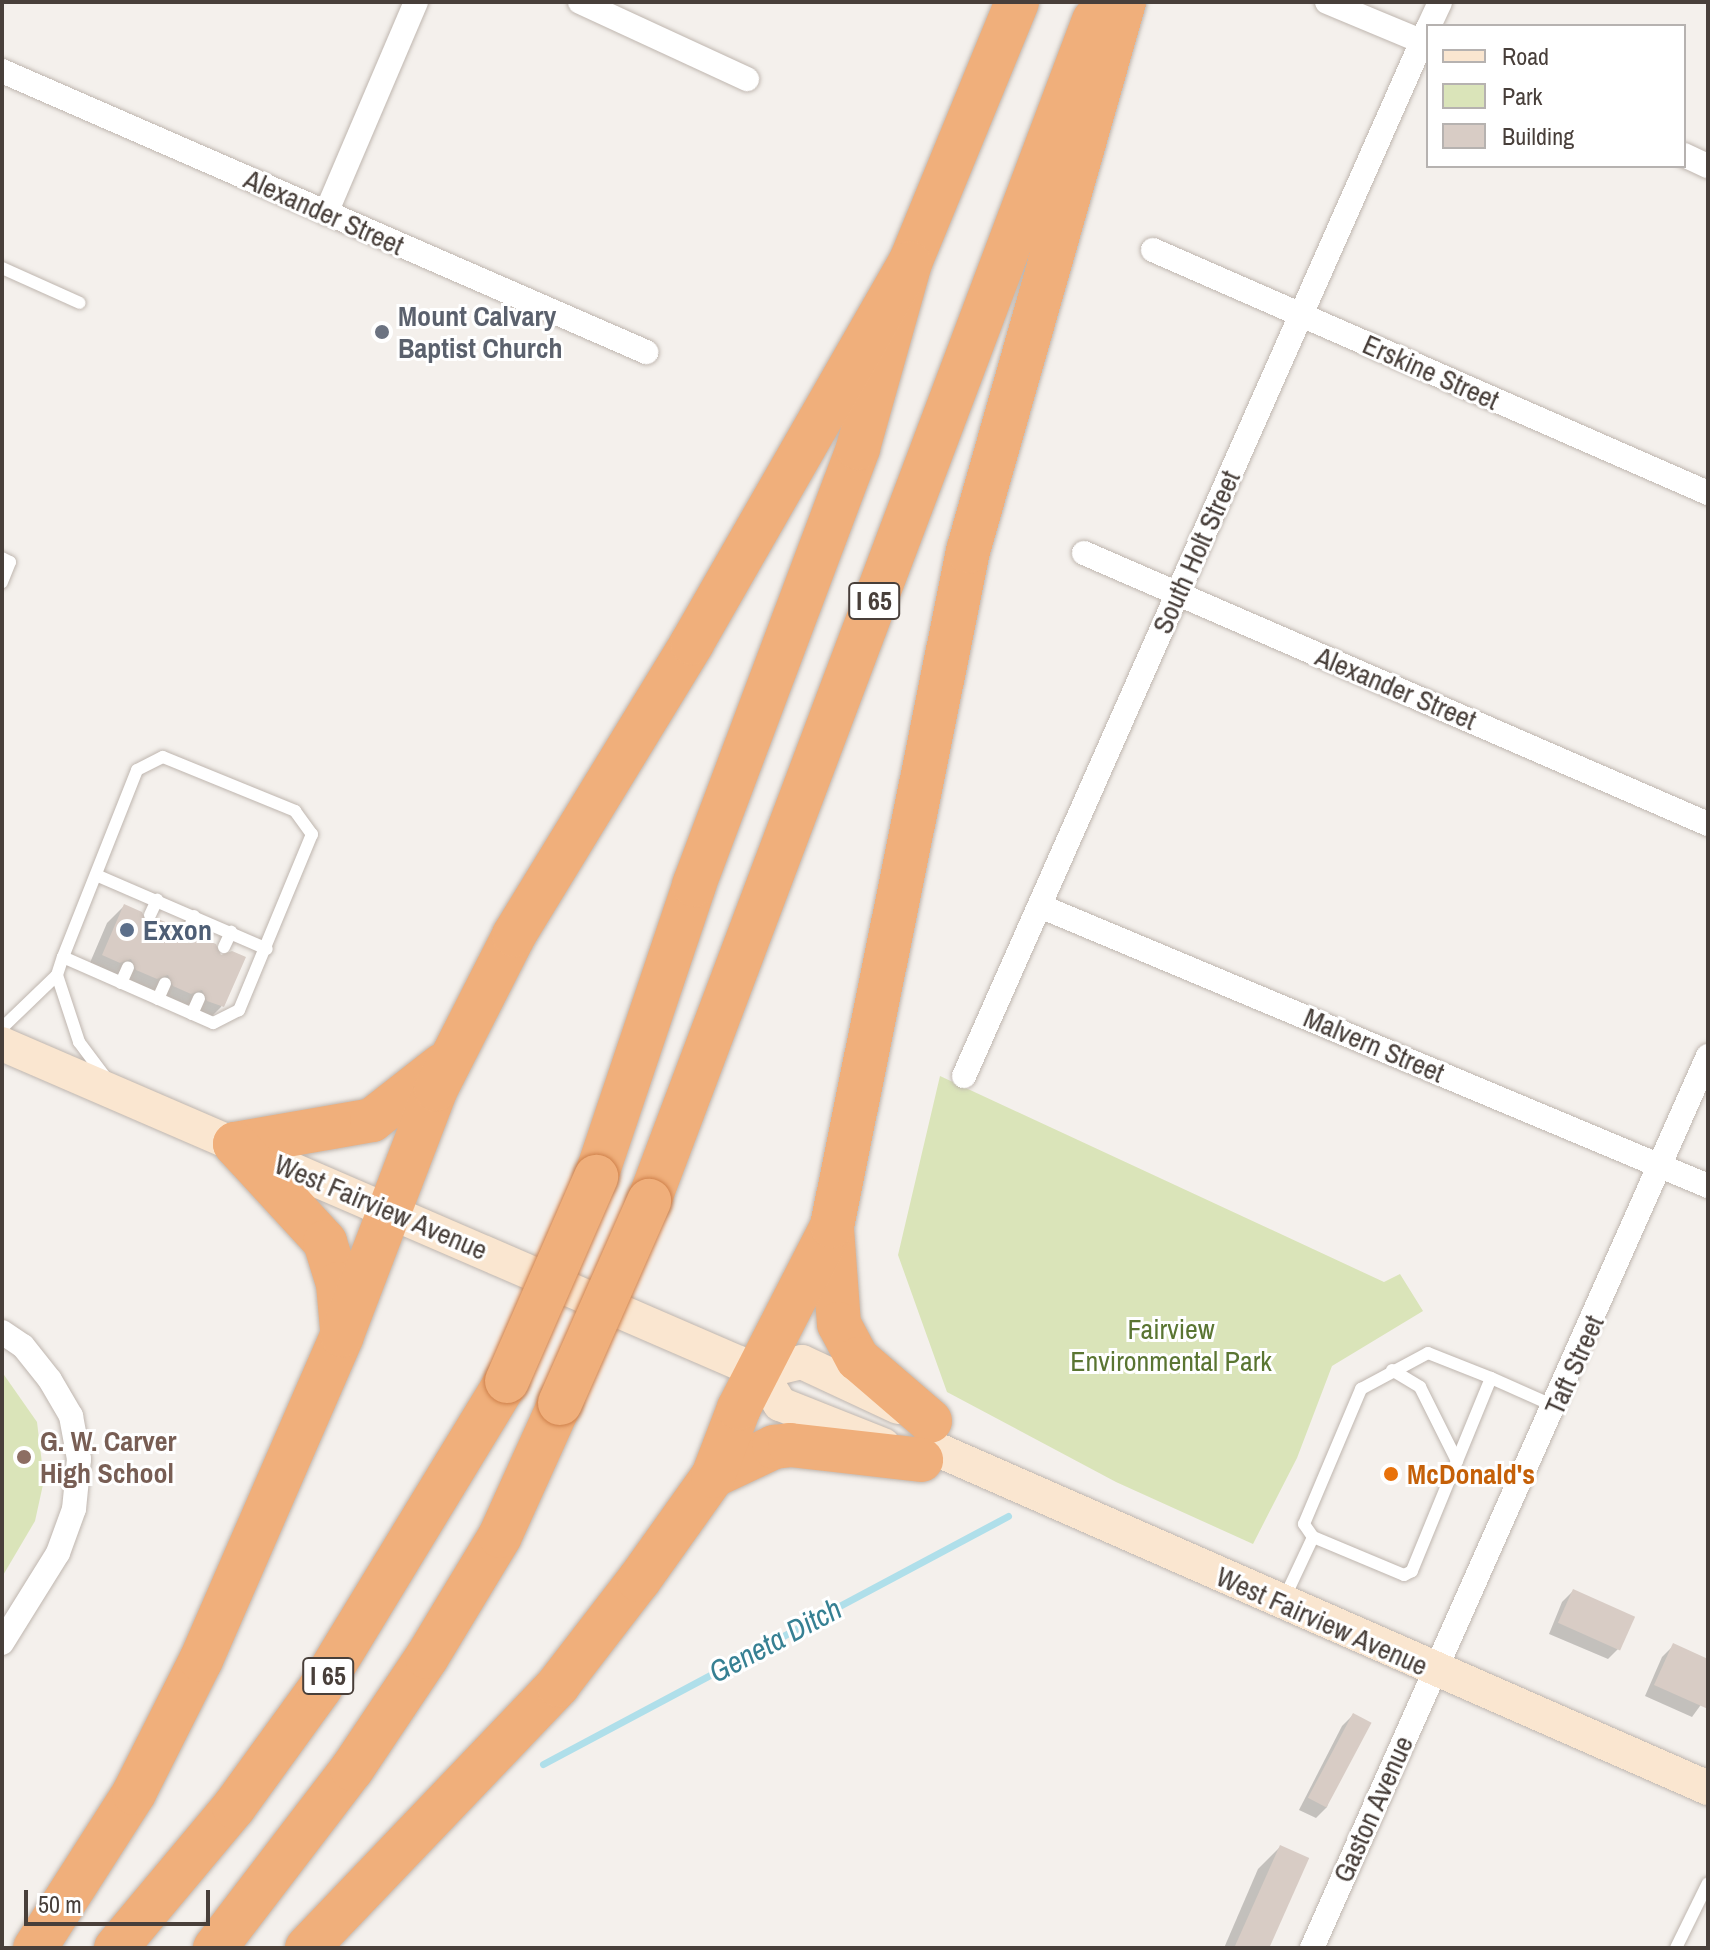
<!DOCTYPE html>
<html>
<head>
<meta charset="utf-8">
<style>
	body { margin:0 }
	#map { position:relative; width:1710px; height:1950px; overflow:hidden; background:#f4f0ec; font-family:"Archivo Narrow",sans-serif }
	div>[style] { position:absolute }
	[style*='--x'] { left:calc(var(--x)*1px); top:calc(var(--y)*1px); width:calc(var(--w)*1px); rotate:calc(var(--a)*1deg) }
	.green>* { inset:0; background:#dae4b9 }
	.shadow>* { inset:0; background:#0003 }
	.stream>* { height:7px; margin:-3.5px; padding:0 3.5px; transform-origin:3.5px; border-radius:3.5px; background:#afdfea }
	.building>* { inset:0; background:#d8ccc5; transform-origin:0 0 }
	.roads { filter:drop-shadow(0 0 2px #bfb6af) drop-shadow(0 0 2px #bfb6af) }
	.service>* { height:12px; margin:-6px; padding:0 6px; transform-origin:6px; border-radius:6px; background:#fff }
	.minor>* { height:24px; margin:-12px; padding:0 12px; transform-origin:12px; border-radius:12px; background:#fff }
	.secondary>* { height:34px; margin:-17px; padding:0 17px; transform-origin:17px; border-radius:17px; background:#fae6d0 }
	.motorway>* { height:44px; margin:-22px; padding:0 22px; transform-origin:22px; border-radius:22px; background:#f0af7b }
	.bridges { filter:drop-shadow(0 0 2px #cf814b) drop-shadow(0 0 2px #cf814b) }
	.motorway-bridge>* { height:44px; margin:-22px; padding:0 22px; transform-origin:22px; border-radius:22px; background:#f0af7b }
	.dots>* { width:22px; height:22px; translate:-50% -50%; box-sizing:border-box; border:4px solid #fff; border-radius:50% }
	span { translate:-50% -50%; white-space:nowrap; text-align:center; line-height:1.15; -webkit-text-stroke:6px #fff; paint-order:stroke }
	.shield-label span { padding:2px 6px; background:#fff; border:2px solid; border-radius:6px; -webkit-text-stroke-width:0 }
	.shield-label { font-size:26px; color:#483f3a; font-weight:700 }
	.street-label { font-size:28px; color:#483f3a }
	.worship-label { font-size:28px; color:#5b616d; font-weight:700 }
	.left { translate:0 -50%; text-align:left }
	.service-label { font-size:28px; color:#4e5e75; font-weight:700 }
	.park-label { font-size:28px; color:#5a7532 }
	.education-label { font-size:28px; color:#785e54; font-weight:700 }
	.food-label { font-size:28px; color:#c56008; font-weight:700 }
	.water-label { font-size:30px; color:#368093; font-style:italic }
	.frame { position:absolute; inset:0; border:4px solid #483f3a; pointer-events:none }
	.legend { position:absolute; left:1426px; top:24px; width:260px; height:144px; box-sizing:border-box; background:#fff; border:2px solid #b6b2b0; margin:0; padding:10px 14px; list-style:none; font-size:24px; color:#483f3a }
	.legend li { display:flex; align-items:center; gap:16px; height:40px }
	.legend b { width:40px; border:2px solid #b6b2b0 }
	.scale { position:absolute; left:24px; top:1890px; width:186px; height:36px; box-sizing:border-box; border:4px solid #483f3a; border-top:0; padding-left:10px; font-size:24px; line-height:28px; white-space:nowrap; color:#483f3a; -webkit-text-stroke:6px #fff; paint-order:stroke }
</style>
</head>
<body>
<div id="map">
	<div class="green">
		<i style="clip-path:polygon(940px 1076px,1384px 1282px,1400px 1274px,1423px 1311px,1332px 1366px,1297px 1458px,1253px 1544px,1116px 1482px,947px 1392px,898px 1255px)"></i>
		<i style="clip-path:polygon(2px 1372px,37px 1422px,44px 1480px,35px 1521px,2px 1577px)"></i>
	</div>
	<div class="shadow">
		<i style="clip-path:polygon(124px 906px,146px 926px,183px 943px,220px 958px,243px 958px,221px 1007px,204px 1024px,86px 972px,107px 923px)"></i>
		<i style="clip-path:polygon(1573px 1591px,1619px 1648px,1608px 1659px,1549px 1634px,1562px 1602px)"></i>
		<i style="clip-path:polygon(1673px 1646px,1708px 1661px,1708px 1695px,1692px 1717px,1645px 1696px,1662px 1657px)"></i>
		<i style="clip-path:polygon(1353px 1715px,1327px 1807px,1316px 1818px,1299px 1810px,1342px 1726px)"></i>
		<i style="clip-path:polygon(1280px 1847px,1268px 1948px,1224px 1948px,1258px 1869px)"></i>
	</div>
	<div class="stream">
		<i style="--x:543;--y:1764;--w:527;--a:-28.07"></i>
	</div>
	<div class="building">
		<i style="clip-path:polygon(124px 904px,142px 912px,147px 923px,158px 919px,180px 928px,184px 940px,196px 936px,216px 944px,221px 955px,232px 951px,246px 957px,224px 1007px,207px 1001px,202px 990px,191px 994px,173px 986px,168px 975px,157px 979px,136px 970px,131px 959px,120px 963px,102px 955px)"></i>
		<i style="left:1573px;top:1589px;width:68px;height:37px;rotate:24deg"></i>
		<i style="clip-path:polygon(1673px 1643px,1708px 1659px,1708px 1709px,1654px 1685px)"></i>
		<i style="left:1353px;top:1713px;width:21px;height:96px;rotate:28deg"></i>
		<i style="left:1280px;top:1845px;width:32px;height:112px;rotate:24deg"></i>
	</div>
	<div class="roads">
		<div class="service">
			<i style="--x:2;--y:268;--w:85;--a:24.2"></i>
			<i style="--x:2;--y:558;--w:9;--a:27"></i>
			<i style="--x:10;--y:562;--w:22;--a:112"></i>
			<i style="--x:96;--y:875;--w:186;--a:23.4"></i>
			<i style="--x:150;--y:915;--w:17;--a:-65"></i>
			<i style="--x:188;--y:932;--w:17;--a:-69"></i>
			<i style="--x:224;--y:947;--w:17;--a:-65"></i>
			<i style="--x:57;--y:975;--w:19;--a:-72"></i>
			<i style="--x:63;--y:957;--w:201;--a:-68.4"></i>
			<i style="--x:137;--y:770;--w:29;--a:-27"></i>
			<i style="--x:163;--y:757;--w:143;--a:22.2"></i>
			<i style="--x:295;--y:811;--w:29;--a:54"></i>
			<i style="--x:312;--y:834;--w:191;--a:112.5"></i>
			<i style="--x:239;--y:1010;--w:29;--a:153"></i>
			<i style="--x:213;--y:1023;--w:164;--a:-156.3"></i>
			<i style="--x:121;--y:983;--w:17;--a:-66"></i>
			<i style="--x:158;--y:999;--w:17;--a:-66"></i>
			<i style="--x:192;--y:1014;--w:17;--a:-66"></i>
			<i style="--x:2;--y:1028;--w:76;--a:-43.9"></i>
			<i style="--x:57;--y:975;--w:71;--a:71.8"></i>
			<i style="--x:79;--y:1042;--w:45;--a:53.1"></i>
			<i style="--x:1428;--y:1353;--w:68;--a:21.6"></i>
			<i style="--x:1491;--y:1378;--w:209;--a:112.3"></i>
			<i style="--x:1412;--y:1571;--w:9;--a:153"></i>
			<i style="--x:1404;--y:1575;--w:99;--a:-157.3"></i>
			<i style="--x:1313;--y:1537;--w:16;--a:-125"></i>
			<i style="--x:1304;--y:1524;--w:147;--a:-67.1"></i>
			<i style="--x:1361;--y:1389;--w:76;--a:-28.2"></i>
			<i style="--x:1392;--y:1370;--w:33;--a:31"></i>
			<i style="--x:1420;--y:1387;--w:83;--a:63.4"></i>
			<i style="--x:1491;--y:1378;--w:71;--a:24"></i>
			<i style="--x:1284;--y:1599;--w:68;--a:-64.9"></i>
			<i style="--x:1676;--y:1948;--w:72;--a:-63.8"></i>
		</div>
		<div class="minor">
			<i style="--x:580;--y:2;--w:184;--a:24.8"></i>
			<i style="--x:1327;--y:2;--w:109;--a:22.6"></i>
			<i style="--x:1429;--y:26;--w:26;--a:-65"></i>
			<i style="--x:2;--y:71;--w:703;--a:23.57"></i>
			<i style="--x:1684;--y:155;--w:26;--a:25"></i>
			<i style="--x:326;--y:213;--w:229;--a:-66.9"></i>
			<i style="--x:1153;--y:250;--w:606;--a:23.65"></i>
			<i style="--x:1084;--y:553;--w:680;--a:23.48"></i>
			<i style="--x:1040;--y:906;--w:724;--a:22.74"></i>
			<i style="--x:964;--y:1076;--w:1146;--a:-66.12"></i>
			<i style="--x:2;--y:1332;--w:25;--a:34"></i>
			<i style="--x:23;--y:1346;--w:43;--a:51.5"></i>
			<i style="--x:50;--y:1380;--w:42;--a:59.7"></i>
			<i style="--x:71;--y:1416;--w:44;--a:79.5"></i>
			<i style="--x:79;--y:1459;--w:50;--a:95.7"></i>
			<i style="--x:74;--y:1509;--w:47;--a:110"></i>
			<i style="--x:58;--y:1553;--w:106;--a:121.9"></i>
			<i style="--x:1312;--y:1948;--w:976;--a:-66.06"></i>
		</div>
		<div class="secondary">
			<i style="--x:2;--y:1044;--w:826;--a:23.4"></i>
			<i style="--x:760;--y:1372;--w:38;--a:58"></i>
			<i style="--x:780;--y:1404;--w:111;--a:21.7"></i>
			<i style="--x:760;--y:1372;--w:43;--a:-13.4"></i>
			<i style="--x:802;--y:1362;--w:106;--a:25.1"></i>
			<i style="--x:938;--y:1450;--w:841;--a:23.7"></i>
		</div>
		<div class="motorway">
			<i style="--x:235;--y:1144;--w:139;--a:-9.9"></i>
			<i style="--x:372;--y:1120;--w:88;--a:-38"></i>
			<i style="--x:235;--y:1144;--w:133;--a:47.4"></i>
			<i style="--x:325;--y:1242;--w:44;--a:72.8"></i>
			<i style="--x:338;--y:1284;--w:45;--a:84.9"></i>
			<i style="--x:596;--y:1177;--w:308;--a:-71.4"></i>
			<i style="--x:694;--y:885;--w:467;--a:-69.4"></i>
			<i style="--x:858;--y:448;--w:192;--a:-74.3"></i>
			<i style="--x:910;--y:263;--w:282;--a:-67.7"></i>
			<i style="--x:649;--y:1201;--w:1262;--a:-69.35"></i>
			<i style="--x:832;--y:1229;--w:95;--a:85.8"></i>
			<i style="--x:839;--y:1324;--w:40;--a:62"></i>
			<i style="--x:858;--y:1359;--w:95;--a:40.7"></i>
			<i style="--x:713;--y:1476;--w:68;--a:-25.4"></i>
			<i style="--x:774;--y:1447;--w:16;--a:-7"></i>
			<i style="--x:790;--y:1445;--w:132;--a:6.5"></i>
			<i style="--x:35;--y:1948;--w:184;--a:-57.4"></i>
			<i style="--x:134;--y:1793;--w:149;--a:-63.3"></i>
			<i style="--x:201;--y:1660;--w:354;--a:-66.5"></i>
			<i style="--x:342;--y:1335;--w:263;--a:-69.1"></i>
			<i style="--x:436;--y:1089;--w:173;--a:-63.1"></i>
			<i style="--x:514;--y:935;--w:342;--a:-58.6"></i>
			<i style="--x:692;--y:643;--w:438;--a:-60.2"></i>
			<i style="--x:116;--y:1948;--w:184;--a:-50.1"></i>
			<i style="--x:234;--y:1807;--w:147;--a:-54.1"></i>
			<i style="--x:320;--y:1688;--w:359;--a:-58.7"></i>
			<i style="--x:215;--y:1948;--w:225;--a:-52.6"></i>
			<i style="--x:352;--y:1769;--w:135;--a:-56.2"></i>
			<i style="--x:427;--y:1657;--w:141;--a:-58.9"></i>
			<i style="--x:500;--y:1536;--w:146;--a:-65.7"></i>
			<i style="--x:307;--y:1948;--w:364;--a:-46.3"></i>
			<i style="--x:558;--y:1685;--w:133;--a:-52.4"></i>
			<i style="--x:639;--y:1580;--w:128;--a:-54.6"></i>
			<i style="--x:713;--y:1476;--w:73;--a:-69.1"></i>
			<i style="--x:739;--y:1408;--w:204;--a:-62.9"></i>
			<i style="--x:832;--y:1226;--w:689;--a:-78.61"></i>
			<i style="--x:968;--y:551;--w:571;--a:-74.14"></i>
		</div>
	</div>
	<div class="bridges">
		<div class="motorway-bridge">
			<i style="--x:507;--y:1381;--w:223;--a:-66.4"></i>
			<i style="--x:560;--y:1403;--w:221;--a:-66.2"></i>
		</div>
	</div>
	<div class="dots">
		<i style="left:382px;top:332px;background:#6b7280"></i>
		<i style="left:127px;top:930px;background:#5c6f8a"></i>
		<i style="left:24px;top:1457px;background:#8d6e63"></i>
		<i style="left:1391px;top:1474px;background:#e8710a"></i>
	</div>
	<div class="shield-label">
		<span style="left:874px;top:601px">I 65</span>
		<span style="left:328px;top:1676px">I 65</span>
	</div>
	<div class="street-label">
		<span style="left:324px;top:212px;rotate:24deg">Alexander Street</span>
		<span style="left:1431px;top:372px;rotate:24deg">Erskine Street</span>
		<span style="left:1196px;top:552px;rotate:-66deg">South Holt Street</span>
		<span style="left:1396px;top:688px;rotate:23deg">Alexander Street</span>
		<span style="left:1374px;top:1045px;rotate:23deg">Malvern Street</span>
		<span style="left:381px;top:1207px;rotate:23deg">West Fairview Avenue</span>
		<span style="left:1574px;top:1365px;rotate:-66deg">Taft Street</span>
		<span style="left:1322px;top:1621px;rotate:24deg">West Fairview Avenue</span>
		<span style="left:1373px;top:1809px;rotate:-66deg">Gaston Avenue</span>
	</div>
	<div class="worship-label">
		<span class="left" style="left:398px;top:332px">Mount Calvary<br>Baptist Church</span>
	</div>
	<div class="service-label">
		<span class="left" style="left:143px;top:930px">Exxon</span>
	</div>
	<div class="park-label">
		<span style="left:1171px;top:1345px">Fairview<br>Environmental Park</span>
	</div>
	<div class="education-label">
		<span class="left" style="left:40px;top:1457px">G. W. Carver<br>High School</span>
	</div>
	<div class="food-label">
		<span class="left" style="left:1407px;top:1474px">McDonald's</span>
	</div>
	<div class="water-label">
		<span style="left:775px;top:1640px;rotate:-28deg">Geneta Ditch</span>
	</div>
	<div class="frame"></div>
	<ul class="legend">
	<li><b style="height:10px;background:#fae6d0"></b>Road</li>
	<li><b style="height:22px;background:#dae4b9"></b>Park</li>
	<li><b style="height:22px;background:#d8ccc5"></b>Building</li>
	</ul>
	<div class="scale">50 m</div>
</div>
</body>
</html>
